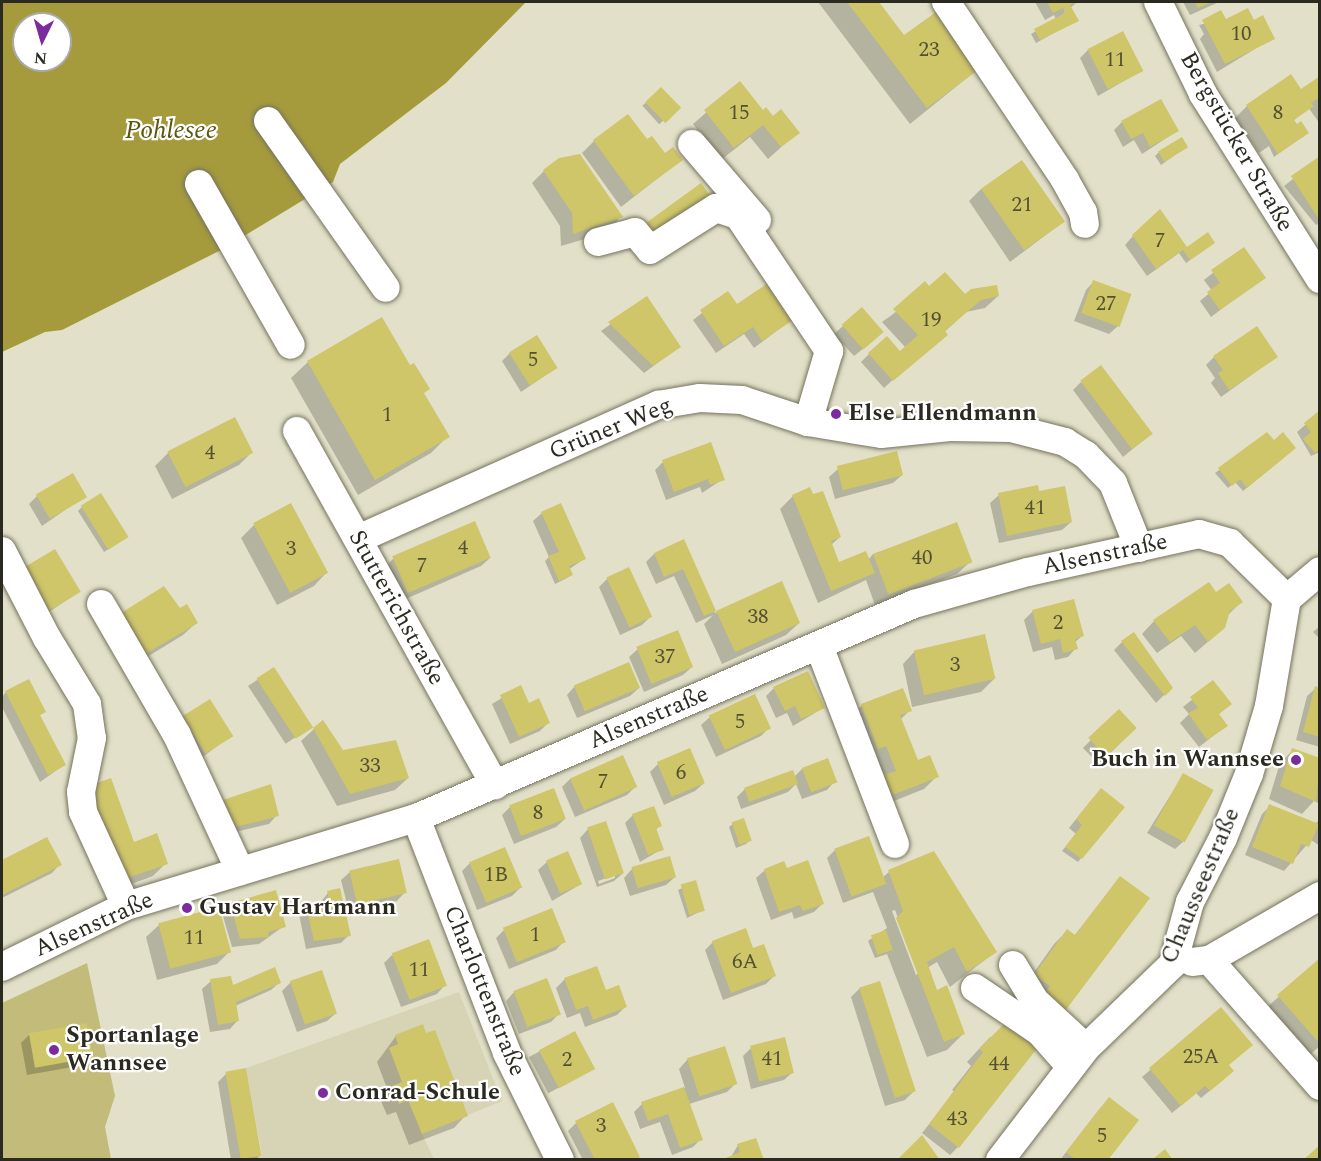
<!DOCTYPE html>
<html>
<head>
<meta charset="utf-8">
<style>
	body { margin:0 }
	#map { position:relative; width:1321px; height:1161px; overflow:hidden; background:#e2e0c8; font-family:Spectral,serif }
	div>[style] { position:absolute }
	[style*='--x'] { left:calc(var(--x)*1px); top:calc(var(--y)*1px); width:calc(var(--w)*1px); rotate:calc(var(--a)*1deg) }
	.built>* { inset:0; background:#d7d4b5 }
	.green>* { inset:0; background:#c2bb7a }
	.water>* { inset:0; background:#a59b3d }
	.shadow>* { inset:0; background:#0003; transform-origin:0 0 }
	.building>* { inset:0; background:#cfc569; transform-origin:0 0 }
	.roads { filter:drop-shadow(0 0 2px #75735e) drop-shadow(0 0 2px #75735e) }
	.minor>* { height:28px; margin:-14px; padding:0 14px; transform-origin:14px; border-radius:14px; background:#fff }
	.dots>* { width:16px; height:16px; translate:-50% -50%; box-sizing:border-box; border:3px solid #fff; border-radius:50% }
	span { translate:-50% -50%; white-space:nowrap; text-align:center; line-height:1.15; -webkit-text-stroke:4.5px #fff; paint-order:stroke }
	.number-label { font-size:21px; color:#545133 }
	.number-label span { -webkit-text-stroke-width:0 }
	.street-label { font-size:24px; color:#2b2a21 }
	.poi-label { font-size:24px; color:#2b2a21; font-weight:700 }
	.left { translate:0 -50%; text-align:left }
	.right { translate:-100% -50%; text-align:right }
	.water-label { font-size:26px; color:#5c550d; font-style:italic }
	.frame { position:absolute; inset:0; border:3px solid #2b2a21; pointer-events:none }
	.north { position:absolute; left:12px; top:12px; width:60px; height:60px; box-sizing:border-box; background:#fff; border:2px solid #aaaaa6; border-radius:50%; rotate:185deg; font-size:16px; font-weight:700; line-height:24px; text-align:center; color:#2b2a21 }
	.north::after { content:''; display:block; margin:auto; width:21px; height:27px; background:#7a2c9d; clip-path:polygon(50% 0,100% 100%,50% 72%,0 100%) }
</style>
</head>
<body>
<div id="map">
	<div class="built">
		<i style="clip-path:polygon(459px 992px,502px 1101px,422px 1134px,434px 1159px,239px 1160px,262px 1155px,246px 1068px)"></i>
	</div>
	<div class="green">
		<i style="clip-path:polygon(87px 963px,115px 1096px,105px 1127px,111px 1159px,2px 1159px,2px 1003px)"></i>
	</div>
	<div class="water">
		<i style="clip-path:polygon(evenodd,2px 2px,526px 2px,446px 83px,340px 164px,333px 182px,221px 250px,62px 330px,45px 332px,2px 352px,2px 2px,24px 24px,60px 24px,60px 60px,24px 60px,24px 24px)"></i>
	</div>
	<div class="shadow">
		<i style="clip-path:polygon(818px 2px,877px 2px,904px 37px,984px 64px,910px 124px)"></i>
		<i style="clip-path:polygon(1035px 2px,1077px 2px,1062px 15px,1077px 20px,1036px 43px,1031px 34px,1056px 19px,1054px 15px,1045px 20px)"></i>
		<i style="clip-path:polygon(1183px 2px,1219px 2px,1190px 15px)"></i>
		<i style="clip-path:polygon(1224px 19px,1254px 22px,1273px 38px,1217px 72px,1200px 39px,1204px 34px,1199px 25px)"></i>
		<i style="clip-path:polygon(1088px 50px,1141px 71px,1098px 96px,1080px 58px)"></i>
		<i style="clip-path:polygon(1320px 78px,1320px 124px,1308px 107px,1293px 121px,1303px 136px,1274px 157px,1269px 146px,1259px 153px,1235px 118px,1247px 106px,1301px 91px)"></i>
		<i style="clip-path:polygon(740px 83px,763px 112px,798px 132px,768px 159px,750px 137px,721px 160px,693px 124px)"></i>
		<i style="left:661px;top:89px;width:25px;height:25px;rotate:48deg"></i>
		<i style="clip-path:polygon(1122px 122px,1177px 131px,1142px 154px,1134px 140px,1123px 147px,1114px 130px)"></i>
		<i style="clip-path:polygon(594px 141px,647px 141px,665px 155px,681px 160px,621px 207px,582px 153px)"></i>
		<i style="clip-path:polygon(1182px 150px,1161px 165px,1155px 156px,1159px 152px)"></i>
		<i style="clip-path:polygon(1320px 158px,1320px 223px,1316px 225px,1284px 186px)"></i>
		<i style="clip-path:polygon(544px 171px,618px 211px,618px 220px,605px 233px,561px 246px,560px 226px,532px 183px)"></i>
		<i style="clip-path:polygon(981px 189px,1063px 222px,1010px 262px,969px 201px)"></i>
		<i style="clip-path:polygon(1133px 236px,1187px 249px,1210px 246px,1186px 263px,1179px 253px,1147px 276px,1125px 245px)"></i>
		<i style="clip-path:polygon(1243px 249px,1264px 277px,1211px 317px,1200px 301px,1212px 291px,1204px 280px)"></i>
		<i style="clip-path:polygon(1094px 281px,1118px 326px,1109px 334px,1074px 321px,1086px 290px)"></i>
		<i style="clip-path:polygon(929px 288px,965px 296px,998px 296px,985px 308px,966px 312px,884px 388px,861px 362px,869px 354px,900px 353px,906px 348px,882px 322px)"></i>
		<i style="clip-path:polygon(728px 293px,736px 306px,791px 320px,754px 348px,744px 334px,716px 353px,693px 320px)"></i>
		<i style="clip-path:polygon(647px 298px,679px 347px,644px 373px,601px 331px)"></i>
		<i style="clip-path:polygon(862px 309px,874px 340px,854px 356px,834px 334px)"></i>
		<i style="clip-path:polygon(510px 353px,556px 368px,521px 392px,502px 361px)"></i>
		<i style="clip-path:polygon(1214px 357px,1276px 357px,1221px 397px,1211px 383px,1215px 378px,1206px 365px)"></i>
		<i style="clip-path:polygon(308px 362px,423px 394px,448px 436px,431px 453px,358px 495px,291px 378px)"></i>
		<i style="clip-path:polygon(1081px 382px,1151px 434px,1123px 457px,1073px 390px)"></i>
		<i style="clip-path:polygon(1320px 412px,1320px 452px,1311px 456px,1297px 432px)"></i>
		<i style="clip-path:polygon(1250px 448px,1281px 460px,1243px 491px,1235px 482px,1228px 488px,1215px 473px)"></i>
		<i style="clip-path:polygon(168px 453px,251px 453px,239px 465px,172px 499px,155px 466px)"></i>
		<i style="clip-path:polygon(663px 462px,723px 479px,702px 493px,700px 487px,666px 500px,655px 470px)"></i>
		<i style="clip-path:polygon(838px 469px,902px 475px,893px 483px,835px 499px,829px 477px)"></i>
		<i style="clip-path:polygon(1037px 493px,1071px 522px,1062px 530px,999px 543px,990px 503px,999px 495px)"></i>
		<i style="clip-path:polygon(37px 496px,85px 496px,42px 526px,29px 504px)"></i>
		<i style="clip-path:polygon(793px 496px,840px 537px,831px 545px,838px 563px,868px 560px,873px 554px,956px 524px,970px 562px,957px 574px,875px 605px,866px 580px,818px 603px,780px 509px)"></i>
		<i style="clip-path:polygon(82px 507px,127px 537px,104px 552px,78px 511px)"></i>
		<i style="clip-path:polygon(542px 513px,584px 559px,568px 570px,571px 575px,567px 578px,555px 584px,545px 561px,549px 557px,533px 521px)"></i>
		<i style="clip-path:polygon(474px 523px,490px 558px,481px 566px,401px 601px,385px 567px,394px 558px)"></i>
		<i style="clip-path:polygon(254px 525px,326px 573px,314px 586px,277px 605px,241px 538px)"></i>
		<i style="clip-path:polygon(683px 541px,715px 613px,781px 583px,799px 623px,786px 635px,722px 664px,704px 624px,713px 615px,696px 623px,674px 576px,656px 584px,646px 562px,654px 554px)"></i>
		<i style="clip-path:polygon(21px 571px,79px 592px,37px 620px)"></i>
		<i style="clip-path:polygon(607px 579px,650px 617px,642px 625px,620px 635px,599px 587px)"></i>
		<i style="clip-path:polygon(1216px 595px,1241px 602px,1227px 616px,1224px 628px,1195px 653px,1181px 636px,1157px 653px,1142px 634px,1154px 621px)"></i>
		<i style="clip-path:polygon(1073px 601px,1082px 636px,1074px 643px,1076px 648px,1068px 657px,1055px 660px,1052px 647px,1033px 652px,1024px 620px,1032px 612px)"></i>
		<i style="clip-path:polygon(179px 610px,196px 623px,183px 635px,129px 668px)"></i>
		<i style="clip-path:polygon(1320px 626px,1320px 639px,1313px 632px)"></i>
		<i style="clip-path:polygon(1122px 642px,1171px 688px,1156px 703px,1114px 650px)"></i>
		<i style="clip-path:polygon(638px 649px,692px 667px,683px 675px,644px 692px,629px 657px)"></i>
		<i style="clip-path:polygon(915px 651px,994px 679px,981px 692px,912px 707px,903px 664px)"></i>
		<i style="left:274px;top:669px;width:69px;height:31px;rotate:57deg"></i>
		<i style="clip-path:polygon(1213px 683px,1230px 704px,1218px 715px,1226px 726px,1199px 747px,1180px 723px,1189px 714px,1183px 707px)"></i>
		<i style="clip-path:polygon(575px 686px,639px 688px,630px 696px,577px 718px,567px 695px)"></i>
		<i style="clip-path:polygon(520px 687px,528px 705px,548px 723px,540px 731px,510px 744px,492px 704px)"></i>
		<i style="clip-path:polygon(774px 688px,823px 708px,793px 726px,787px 713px,776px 718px,766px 696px)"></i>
		<i style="clip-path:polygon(1316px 688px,1320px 689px,1320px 747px,1296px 740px,1307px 696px)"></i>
		<i style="clip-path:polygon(902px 690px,910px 710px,900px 720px,917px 762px,937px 776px,924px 789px,874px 809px,849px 718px,861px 706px)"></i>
		<i style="clip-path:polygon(6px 692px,44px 712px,39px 716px,64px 765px,40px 782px,2px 707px,2px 697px)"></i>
		<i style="clip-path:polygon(754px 696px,769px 728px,761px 736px,716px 757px,701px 725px,710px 717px)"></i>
		<i style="left:1119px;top:712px;width:23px;height:51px;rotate:45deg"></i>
		<i style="clip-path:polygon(183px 718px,231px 736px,197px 761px)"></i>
		<i style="clip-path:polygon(314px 729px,342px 751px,408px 778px,395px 790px,337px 806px,301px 741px)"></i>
		<i style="clip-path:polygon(1293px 750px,1320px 763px,1320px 804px,1314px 801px,1302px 814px,1269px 799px,1280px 763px)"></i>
		<i style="clip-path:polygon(658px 764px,704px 783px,695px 791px,664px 805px,650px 772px)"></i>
		<i style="clip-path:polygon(802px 769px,835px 781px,827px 790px,802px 799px,796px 784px,788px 792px,741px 809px,737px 797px,745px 789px,794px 777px)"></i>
		<i style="clip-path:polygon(1183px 775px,1184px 841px,1175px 849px,1147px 833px)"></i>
		<i style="clip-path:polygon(570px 779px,635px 787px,627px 795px,575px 817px,562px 787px)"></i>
		<i style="clip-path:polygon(1093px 798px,1081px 858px,1078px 862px,1062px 851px,1076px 834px,1069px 828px)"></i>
		<i style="clip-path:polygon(1270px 806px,1315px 824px,1320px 819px,1320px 846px,1311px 840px,1284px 871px,1245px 855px,1262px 814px)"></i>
		<i style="clip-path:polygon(510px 807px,565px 819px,556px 827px,514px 844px,502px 815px)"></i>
		<i style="clip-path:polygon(213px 810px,277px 815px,269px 824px,223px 835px)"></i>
		<i style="clip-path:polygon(633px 815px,660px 826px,655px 830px,662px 849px,640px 862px,625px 823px)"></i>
		<i style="clip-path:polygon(733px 824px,750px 840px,746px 844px,736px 848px,729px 827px)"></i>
		<i style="clip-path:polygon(evenodd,588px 829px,623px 873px,614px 881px,597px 887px,580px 838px,588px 829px,615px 875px,615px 878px,599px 884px,598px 881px,615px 875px)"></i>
		<i style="clip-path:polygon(47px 839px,60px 864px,52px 873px,2px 898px,2px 862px)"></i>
		<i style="clip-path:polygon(133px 844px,166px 863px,153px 876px,107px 893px)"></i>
		<i style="clip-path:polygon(evenodd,835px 850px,882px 878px,889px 872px,995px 952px,950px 987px,937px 962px,927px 968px,937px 992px,964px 1033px,947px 1050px,927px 1057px,887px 954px,875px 958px,868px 941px,887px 928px,873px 892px,843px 903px,827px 858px,835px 850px,895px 910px,919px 973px,916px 975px,892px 911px,895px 910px)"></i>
		<i style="clip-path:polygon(547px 862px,581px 884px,552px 901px,538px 870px)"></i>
		<i style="clip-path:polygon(470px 863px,520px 888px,512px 896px,477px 910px,462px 871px)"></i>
		<i style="clip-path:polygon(632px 869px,675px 877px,666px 885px,630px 896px,624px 878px)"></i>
		<i style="clip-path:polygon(765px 870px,786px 870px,822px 904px,814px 912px,794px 919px,792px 912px,771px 920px,756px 878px)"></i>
		<i style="clip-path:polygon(350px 872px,405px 892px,397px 901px,349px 912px,341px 880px)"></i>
		<i style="clip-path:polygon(1120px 878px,1064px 1010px,1023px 988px,1054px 944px,1067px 931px,1074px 936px)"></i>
		<i style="clip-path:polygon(695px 882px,703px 910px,687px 918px,678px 890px)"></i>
		<i style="clip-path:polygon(328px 893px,349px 935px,341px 943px,306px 949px,299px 914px,307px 906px,320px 903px)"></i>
		<i style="clip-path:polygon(230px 904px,284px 926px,259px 944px,232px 947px,222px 913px)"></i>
		<i style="clip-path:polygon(159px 925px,229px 952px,217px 964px,157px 980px,146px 937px)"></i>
		<i style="clip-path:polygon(504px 930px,564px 941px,556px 950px,509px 969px,496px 938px)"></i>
		<i style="clip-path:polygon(713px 942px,752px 950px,774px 976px,766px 984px,723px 1000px,705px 950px)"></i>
		<i style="clip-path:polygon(392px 955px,445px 985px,437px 994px,401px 1007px,384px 963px)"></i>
		<i style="clip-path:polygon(1320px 960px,1320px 1046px,1307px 1057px,1265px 1009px)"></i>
		<i style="clip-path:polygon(321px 972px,336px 1013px,327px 1021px,297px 1032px,282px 991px,290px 983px)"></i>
		<i style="clip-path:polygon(565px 979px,605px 992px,625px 1007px,617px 1015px,585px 1027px,580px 1013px,567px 1018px,556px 988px)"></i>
		<i style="clip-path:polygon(211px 981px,232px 988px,280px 982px,271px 990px,235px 1006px,238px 1020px,230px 1029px,210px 1032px,202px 989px)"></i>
		<i style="clip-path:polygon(879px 983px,913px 1092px,905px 1100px,885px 1106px,851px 997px,859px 989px)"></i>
		<i style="clip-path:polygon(514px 992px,559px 1014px,551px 1022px,519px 1034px,506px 1001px)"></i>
		<i style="clip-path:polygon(1221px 1009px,1227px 1066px,1224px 1079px,1201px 1098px,1196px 1093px,1172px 1113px,1142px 1077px)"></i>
		<i style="left:574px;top:1033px;width:41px;height:51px;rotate:62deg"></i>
		<i style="clip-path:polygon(29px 1035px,92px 1057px,84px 1065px,27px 1075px,21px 1043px)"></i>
		<i style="clip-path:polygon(396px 1036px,466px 1115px,454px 1128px,409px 1145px,396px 1112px,387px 1115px,380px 1099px,388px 1091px,377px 1062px)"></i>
		<i style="clip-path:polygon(990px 1037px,992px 1039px,958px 1147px,950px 1155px,922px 1133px,955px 1092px,952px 1090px,971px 1066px,967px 1062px)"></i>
		<i style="clip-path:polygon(724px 1048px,735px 1084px,727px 1092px,689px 1104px,701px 1139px,693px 1147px,672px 1155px,660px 1122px,640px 1129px,634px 1112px,642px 1104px,685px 1088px,679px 1069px,687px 1060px)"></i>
		<i style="clip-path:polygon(751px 1048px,793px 1072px,784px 1080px,751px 1089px,743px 1056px)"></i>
		<i style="clip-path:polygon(226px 1074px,260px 1155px,256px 1160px,231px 1160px,218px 1082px)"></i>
		<i style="clip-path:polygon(1101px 1107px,1106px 1160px,1060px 1160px)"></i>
		<i style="clip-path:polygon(576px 1123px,636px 1160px,583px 1160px,568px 1131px)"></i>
		<i style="clip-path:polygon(738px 1145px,762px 1160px,731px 1157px)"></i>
	</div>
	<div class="building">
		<i style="clip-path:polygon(847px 2px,879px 2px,904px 35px,943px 7px,986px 64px,927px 108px)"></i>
		<i style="clip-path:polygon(1047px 2px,1077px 2px,1070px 5px,1079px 21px,1040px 40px,1034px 29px,1065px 13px,1063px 8px,1053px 13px)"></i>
		<i style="clip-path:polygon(1195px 2px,1212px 2px,1198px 8px)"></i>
		<i style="clip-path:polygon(1248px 8px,1254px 20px,1263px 15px,1275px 39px,1225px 64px,1202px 20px,1221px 10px,1226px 19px)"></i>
		<i style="left:1123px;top:31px;width:45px;height:40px;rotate:63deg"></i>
		<i style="clip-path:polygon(1291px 74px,1301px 89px,1320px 76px,1320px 97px,1311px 103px,1314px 106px,1294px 120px,1297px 124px,1301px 121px,1309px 133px,1278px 154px,1246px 105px)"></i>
		<i style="clip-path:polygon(740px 81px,763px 110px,766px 107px,773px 116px,781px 109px,800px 133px,781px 147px,763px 125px,734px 148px,704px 110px)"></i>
		<i style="left:661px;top:87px;width:29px;height:22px;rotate:46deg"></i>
		<i style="clip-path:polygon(1161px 99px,1179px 131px,1150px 147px,1143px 133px,1131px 139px,1121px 121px)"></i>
		<i style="clip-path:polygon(628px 114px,647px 139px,652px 136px,665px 153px,673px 147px,683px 160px,634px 196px,593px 140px)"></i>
		<i style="left:1182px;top:137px;width:12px;height:28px;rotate:59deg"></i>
		<i style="clip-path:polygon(580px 154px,623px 217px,573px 234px,572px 213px,543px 170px,559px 158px)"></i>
		<i style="clip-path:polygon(1320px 156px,1320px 221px,1291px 176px)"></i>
		<i style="left:1022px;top:160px;width:75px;height:50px;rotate:55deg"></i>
		<i style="left:701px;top:183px;width:22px;height:67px;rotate:54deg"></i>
		<i style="clip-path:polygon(1160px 209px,1187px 247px,1208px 232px,1215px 243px,1190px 260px,1183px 250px,1156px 269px,1132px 235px)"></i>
		<i style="clip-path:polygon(1244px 247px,1266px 278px,1220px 310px,1207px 292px,1220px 283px,1211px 270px)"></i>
		<i style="clip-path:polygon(945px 272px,965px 294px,971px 289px,997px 285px,999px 296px,981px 300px,945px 331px,948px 335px,893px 381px,868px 353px,887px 336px,900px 351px,918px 335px,893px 309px,925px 281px,929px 286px)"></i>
		<i style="left:1093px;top:280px;width:41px;height:35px;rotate:20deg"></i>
		<i style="clip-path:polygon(768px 283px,793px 320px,762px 341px,753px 327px,724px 346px,700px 310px,728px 291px,737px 304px)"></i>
		<i style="clip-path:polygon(647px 296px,681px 347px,653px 366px,608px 322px)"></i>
		<i style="left:862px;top:307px;width:33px;height:27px;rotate:49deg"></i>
		<i style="clip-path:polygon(382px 317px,410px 365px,414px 363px,430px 389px,424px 393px,450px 437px,375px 480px,307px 361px)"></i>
		<i style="clip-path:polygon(1257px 326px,1278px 357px,1229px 390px,1218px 373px,1223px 370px,1213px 356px)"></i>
		<i style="left:537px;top:335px;width:39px;height:33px;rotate:58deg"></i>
		<i style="left:1101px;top:365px;width:86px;height:26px;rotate:53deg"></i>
		<i style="clip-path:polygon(1320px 410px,1320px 449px,1315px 453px,1303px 439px,1311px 432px,1304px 423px)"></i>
		<i style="left:235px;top:417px;width:40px;height:76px;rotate:63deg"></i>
		<i style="clip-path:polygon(1267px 432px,1274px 440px,1283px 432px,1296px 448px,1247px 488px,1240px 479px,1232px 486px,1218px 468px)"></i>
		<i style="clip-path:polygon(711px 442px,725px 480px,710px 485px,708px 479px,674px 492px,662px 460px)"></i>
		<i style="left:897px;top:451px;width:25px;height:62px;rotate:76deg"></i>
		<i style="left:73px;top:473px;width:28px;height:43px;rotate:60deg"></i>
		<i style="clip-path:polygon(1038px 485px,1039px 491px,1065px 486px,1072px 522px,1007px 536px,998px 493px)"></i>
		<i style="clip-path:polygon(810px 487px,813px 494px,823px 491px,841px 537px,831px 541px,839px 562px,866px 551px,875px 573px,831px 591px,792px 495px)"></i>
		<i style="left:101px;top:493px;width:52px;height:24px;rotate:58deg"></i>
		<i style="left:291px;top:503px;width:79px;height:43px;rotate:62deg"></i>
		<i style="clip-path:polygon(561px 503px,586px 559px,569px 566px,573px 575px,559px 581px,548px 556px,559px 552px,541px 512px)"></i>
		<i style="left:475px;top:521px;width:40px;height:90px;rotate:67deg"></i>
		<i style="left:957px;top:522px;width:43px;height:90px;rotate:69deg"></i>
		<i style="clip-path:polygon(684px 539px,716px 611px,782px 581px,800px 623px,735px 652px,716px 611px,704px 616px,683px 569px,664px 577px,654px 553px)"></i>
		<i style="left:55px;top:549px;width:50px;height:41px;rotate:59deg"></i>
		<i style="left:629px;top:567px;width:55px;height:25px;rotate:65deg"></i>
		<i style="clip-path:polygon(1209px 582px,1216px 592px,1229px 583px,1243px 602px,1230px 611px,1225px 628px,1208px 642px,1195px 625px,1170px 642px,1153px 620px)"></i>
		<i style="clip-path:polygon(164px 586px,180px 608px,187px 604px,198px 623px,142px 656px,118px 615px)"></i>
		<i style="clip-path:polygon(1074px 599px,1084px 636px,1075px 639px,1078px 649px,1063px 653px,1060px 639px,1041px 644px,1032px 610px)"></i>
		<i style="left:678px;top:630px;width:40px;height:45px;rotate:68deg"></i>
		<i style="clip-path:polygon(1134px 632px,1173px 688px,1165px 696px,1121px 641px)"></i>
		<i style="left:985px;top:634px;width:46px;height:73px;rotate:77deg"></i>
		<i style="left:629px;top:662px;width:28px;height:60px;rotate:67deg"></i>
		<i style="left:274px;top:667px;width:72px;height:21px;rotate:57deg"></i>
		<i style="clip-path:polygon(808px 671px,825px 708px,801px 719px,795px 706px,785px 711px,773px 687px)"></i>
		<i style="clip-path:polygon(29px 679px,46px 712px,40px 715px,66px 765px,48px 775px,5px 691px)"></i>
		<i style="clip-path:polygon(1213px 680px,1232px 704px,1219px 714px,1228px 726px,1207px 740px,1188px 713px,1198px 708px,1190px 697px)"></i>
		<i style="clip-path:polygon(521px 685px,529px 703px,539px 698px,550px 723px,519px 737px,500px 695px)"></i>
		<i style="clip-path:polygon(1315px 686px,1320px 688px,1320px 737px,1303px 732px)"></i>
		<i style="clip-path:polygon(903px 688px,912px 711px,900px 715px,918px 760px,930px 755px,939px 777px,887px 797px,879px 777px,896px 771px,886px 746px,878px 749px,861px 704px)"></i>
		<i style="left:755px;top:694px;width:38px;height:51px;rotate:65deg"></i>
		<i style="left:210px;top:699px;width:44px;height:33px;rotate:58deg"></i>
		<i style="left:1119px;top:709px;width:26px;height:42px;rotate:47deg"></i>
		<i style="clip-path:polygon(323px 720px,343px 750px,396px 740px,409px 778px,350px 794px,313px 728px)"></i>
		<i style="left:690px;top:748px;width:38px;height:36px;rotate:67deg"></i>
		<i style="clip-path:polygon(1292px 748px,1320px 758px,1316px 802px,1280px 786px)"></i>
		<i style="left:623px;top:755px;width:35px;height:58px;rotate:66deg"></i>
		<i style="left:828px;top:758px;width:26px;height:28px;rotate:69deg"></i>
		<i style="left:793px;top:770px;width:15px;height:52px;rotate:70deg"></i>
		<i style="left:1183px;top:773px;width:35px;height:60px;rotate:29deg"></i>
		<i style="clip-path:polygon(111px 778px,134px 842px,157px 833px,168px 864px,119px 881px,86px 787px)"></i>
		<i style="clip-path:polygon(271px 784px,279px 816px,232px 828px,220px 801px)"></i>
		<i style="left:554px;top:788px;width:33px;height:48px;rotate:69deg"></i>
		<i style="clip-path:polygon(1101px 788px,1125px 807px,1082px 859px,1065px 847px,1082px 825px,1076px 819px)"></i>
		<i style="clip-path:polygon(1269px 804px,1319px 824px,1309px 847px,1301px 844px,1293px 864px,1252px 847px)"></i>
		<i style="clip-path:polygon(654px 806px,662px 826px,656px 828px,664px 850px,648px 855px,632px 814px)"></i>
		<i style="left:744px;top:818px;width:24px;height:13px;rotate:71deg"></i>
		<i style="left:606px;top:821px;width:55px;height:20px;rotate:71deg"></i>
		<i style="left:869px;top:836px;width:51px;height:37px;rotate:70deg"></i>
		<i style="clip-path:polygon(47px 837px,62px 865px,2px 895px,2px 860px)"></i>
		<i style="left:505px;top:847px;width:44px;height:39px;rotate:67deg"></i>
		<i style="left:568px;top:851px;width:36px;height:24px;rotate:67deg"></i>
		<i style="clip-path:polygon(934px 851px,997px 952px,967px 972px,954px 947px,927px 962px,937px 990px,947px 985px,965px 1034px,944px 1042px,896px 918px,903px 911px,888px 870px)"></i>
		<i style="left:670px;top:856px;width:22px;height:40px;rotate:74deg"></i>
		<i style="left:399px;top:859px;width:35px;height:51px;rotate:77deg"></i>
		<i style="clip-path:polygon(808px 860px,824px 904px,803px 911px,800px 905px,779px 912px,764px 869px,784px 861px,787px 868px)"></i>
		<i style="clip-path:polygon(1120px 876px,1150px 898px,1065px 1011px,1043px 996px,1050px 986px,1034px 975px,1067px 929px,1075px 935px)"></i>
		<i style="left:696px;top:880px;width:32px;height:16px;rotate:74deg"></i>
		<i style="clip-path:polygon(340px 888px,351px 936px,314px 941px,306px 905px,329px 900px,327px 891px)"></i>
		<i style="clip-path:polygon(276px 890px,286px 927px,268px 932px,269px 937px,240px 939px,230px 903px)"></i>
		<i style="left:219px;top:907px;width:47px;height:63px;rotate:75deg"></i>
		<i style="left:552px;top:908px;width:37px;height:53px;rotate:68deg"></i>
		<i style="clip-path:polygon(746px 928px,753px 948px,764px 944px,776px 976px,731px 993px,712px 941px)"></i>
		<i style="left:886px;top:930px;width:21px;height:16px;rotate:71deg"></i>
		<i style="left:429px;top:939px;width:50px;height:40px;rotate:69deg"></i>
		<i style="clip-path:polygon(1320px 958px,1320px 1044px,1277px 995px)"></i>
		<i style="clip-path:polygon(597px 966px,606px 990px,619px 985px,627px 1007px,593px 1020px,588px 1006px,576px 1010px,564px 978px)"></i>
		<i style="clip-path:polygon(275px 967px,281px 983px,236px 1002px,239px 1021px,218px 1025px,210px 979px,231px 976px,233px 985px)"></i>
		<i style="left:322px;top:970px;width:46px;height:34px;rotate:71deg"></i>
		<i style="left:547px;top:978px;width:39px;height:36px;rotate:69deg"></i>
		<i style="left:880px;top:981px;width:116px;height:22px;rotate:72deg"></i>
		<i style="clip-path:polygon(1221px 1007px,1253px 1045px,1229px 1065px,1234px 1071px,1210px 1091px,1205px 1086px,1181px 1106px,1149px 1068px)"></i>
		<i style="clip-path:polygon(1007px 1021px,1039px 1046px,959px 1148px,929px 1124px,983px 1052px,979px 1049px)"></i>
		<i style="left:87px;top:1023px;width:35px;height:59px;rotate:80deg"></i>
		<i style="clip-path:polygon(423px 1024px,426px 1033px,435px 1030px,468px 1116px,422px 1134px,408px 1100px,399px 1104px,392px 1086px,402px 1082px,389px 1048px,398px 1044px,395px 1035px)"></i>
		<i style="left:575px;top:1031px;width:43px;height:41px;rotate:62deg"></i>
		<i style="left:785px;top:1037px;width:37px;height:36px;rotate:76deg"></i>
		<i style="left:725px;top:1046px;width:40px;height:40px;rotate:72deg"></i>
		<i style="left:246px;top:1068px;width:89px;height:21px;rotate:80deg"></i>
		<i style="clip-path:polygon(684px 1087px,703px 1140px,680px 1148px,668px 1114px,648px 1121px,641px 1102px)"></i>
		<i style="clip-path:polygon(1109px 1097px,1139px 1120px,1108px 1160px,1076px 1160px,1066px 1152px)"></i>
		<i style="clip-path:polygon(613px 1102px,640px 1157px,635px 1160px,595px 1160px,575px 1121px)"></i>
		<i style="clip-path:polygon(922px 1135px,940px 1160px,897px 1160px)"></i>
		<i style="clip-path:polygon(756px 1138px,764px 1160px,721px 1160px,740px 1152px,737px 1144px)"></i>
		<i style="clip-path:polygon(1320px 1145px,1320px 1160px,1303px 1160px)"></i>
		<i style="clip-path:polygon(1165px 1149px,1173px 1160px,1152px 1160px)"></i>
	</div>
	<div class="roads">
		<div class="minor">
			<i style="--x:946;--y:2;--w:214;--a:56.2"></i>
			<i style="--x:1065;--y:180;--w:37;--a:61"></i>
			<i style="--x:1083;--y:212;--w:12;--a:81"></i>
			<i style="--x:1158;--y:2;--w:102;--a:63.9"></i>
			<i style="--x:1203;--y:94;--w:219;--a:57.7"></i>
			<i style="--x:268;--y:121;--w:204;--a:54.8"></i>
			<i style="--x:692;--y:144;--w:100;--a:49.5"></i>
			<i style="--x:199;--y:184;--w:185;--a:60.3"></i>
			<i style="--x:598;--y:242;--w:38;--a:-15"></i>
			<i style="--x:635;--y:232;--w:23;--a:50"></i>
			<i style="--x:650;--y:250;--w:78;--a:-32.5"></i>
			<i style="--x:716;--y:208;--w:23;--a:18"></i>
			<i style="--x:738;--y:215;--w:164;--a:56.2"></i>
			<i style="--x:829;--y:351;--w:74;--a:106.5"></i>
			<i style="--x:297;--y:431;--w:406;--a:60.8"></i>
			<i style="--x:358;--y:539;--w:329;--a:-24.1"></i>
			<i style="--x:658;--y:405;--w:43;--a:-9.5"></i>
			<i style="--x:700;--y:398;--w:42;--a:2.7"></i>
			<i style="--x:742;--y:400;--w:70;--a:18.4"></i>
			<i style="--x:808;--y:422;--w:74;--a:9.3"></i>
			<i style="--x:881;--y:434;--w:69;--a:-5.8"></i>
			<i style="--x:950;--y:427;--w:61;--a:0.9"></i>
			<i style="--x:1011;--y:428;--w:56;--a:14.5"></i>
			<i style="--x:1065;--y:442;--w:25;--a:32"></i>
			<i style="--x:1086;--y:455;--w:39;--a:46"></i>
			<i style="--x:1113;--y:483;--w:70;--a:68.2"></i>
			<i style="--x:2;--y:551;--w:98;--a:62.7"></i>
			<i style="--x:47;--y:638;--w:77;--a:58.8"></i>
			<i style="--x:87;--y:704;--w:34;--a:82"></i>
			<i style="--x:92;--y:738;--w:55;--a:101.5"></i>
			<i style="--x:81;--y:792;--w:20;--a:84"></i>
			<i style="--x:83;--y:812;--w:103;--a:65.4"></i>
			<i style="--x:101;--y:604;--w:151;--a:59.9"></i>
			<i style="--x:177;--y:735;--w:150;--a:65.1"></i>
			<i style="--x:819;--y:646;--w:212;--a:69"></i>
			<i style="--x:416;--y:818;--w:252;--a:68.8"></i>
			<i style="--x:507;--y:1053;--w:119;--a:63.6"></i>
			<i style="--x:1209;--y:960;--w:168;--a:48.6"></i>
			<i style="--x:1192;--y:962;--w:17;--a:-7"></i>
			<i style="--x:1209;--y:960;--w:128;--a:-30"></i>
			<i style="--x:1013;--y:965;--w:42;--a:58.6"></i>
			<i style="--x:1035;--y:1001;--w:69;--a:42.7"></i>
			<i style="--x:2;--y:967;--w:138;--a:-26.2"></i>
			<i style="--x:126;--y:906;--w:303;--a:-16.9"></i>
			<i style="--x:416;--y:818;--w:542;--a:-23.25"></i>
			<i style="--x:914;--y:604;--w:118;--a:-15.7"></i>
			<i style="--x:1028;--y:572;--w:175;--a:-12.5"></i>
			<i style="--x:1199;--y:534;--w:32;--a:16"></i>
			<i style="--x:1230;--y:543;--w:80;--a:44.5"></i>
			<i style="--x:975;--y:988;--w:78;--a:34.1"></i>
			<i style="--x:1040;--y:1032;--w:45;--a:48.6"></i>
			<i style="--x:1000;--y:1160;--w:141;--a:-52.5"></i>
			<i style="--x:1086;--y:1048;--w:121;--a:-44"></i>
			<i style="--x:1173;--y:964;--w:64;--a:-74.7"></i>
			<i style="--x:1190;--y:902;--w:72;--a:-62.7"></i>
			<i style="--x:1223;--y:838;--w:69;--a:-67.9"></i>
			<i style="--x:1249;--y:774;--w:71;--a:-73.6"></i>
			<i style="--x:1269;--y:706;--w:109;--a:-80.5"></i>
			<i style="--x:1287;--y:599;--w:43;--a:-40.3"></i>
		</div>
	</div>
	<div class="dots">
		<i style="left:836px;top:414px;background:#7a2c9d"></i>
		<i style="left:1296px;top:760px;background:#7a2c9d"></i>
		<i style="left:187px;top:908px;background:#7a2c9d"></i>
		<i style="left:54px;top:1050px;background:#7a2c9d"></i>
		<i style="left:323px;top:1093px;background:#7a2c9d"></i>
	</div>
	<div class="number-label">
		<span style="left:1241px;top:34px">10</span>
		<span style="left:929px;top:50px">23</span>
		<span style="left:1115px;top:60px">11</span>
		<span style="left:739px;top:113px">15</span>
		<span style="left:1278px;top:113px">8</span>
		<span style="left:1022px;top:205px">21</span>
		<span style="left:1160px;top:241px">7</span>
		<span style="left:1106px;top:304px">27</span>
		<span style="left:931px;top:320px">19</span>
		<span style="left:533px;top:360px">5</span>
		<span style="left:387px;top:415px">1</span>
		<span style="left:210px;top:453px">4</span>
		<span style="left:1035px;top:508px">41</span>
		<span style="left:463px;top:548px">4</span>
		<span style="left:291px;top:549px">3</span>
		<span style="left:922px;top:558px">40</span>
		<span style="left:422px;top:566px">7</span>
		<span style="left:758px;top:617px">38</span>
		<span style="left:1058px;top:623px">2</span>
		<span style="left:665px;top:657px">37</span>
		<span style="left:955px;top:665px">3</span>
		<span style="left:740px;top:722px">5</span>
		<span style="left:370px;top:766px">33</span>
		<span style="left:681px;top:773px">6</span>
		<span style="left:603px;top:782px">7</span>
		<span style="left:538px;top:813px">8</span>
		<span style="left:496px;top:875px">1B</span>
		<span style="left:535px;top:935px">1</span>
		<span style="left:194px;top:938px">11</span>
		<span style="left:745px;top:962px">6A</span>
		<span style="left:419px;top:970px">11</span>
		<span style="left:1201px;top:1057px">25A</span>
		<span style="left:772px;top:1059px">41</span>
		<span style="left:567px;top:1060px">2</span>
		<span style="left:999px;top:1064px">44</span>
		<span style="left:957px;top:1119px">43</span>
		<span style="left:601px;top:1126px">3</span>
		<span style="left:1102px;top:1136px">5</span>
	</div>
	<div class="street-label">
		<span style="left:1236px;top:142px;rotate:60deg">Bergstücker Straße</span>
		<span style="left:611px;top:429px;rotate:-22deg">Grüner Weg</span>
		<span style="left:1105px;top:555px;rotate:-12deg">Alsenstraße</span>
		<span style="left:396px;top:608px;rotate:61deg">Stutterichstraße</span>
		<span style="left:649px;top:718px;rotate:-23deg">Alsenstraße</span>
		<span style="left:1201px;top:886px;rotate:-67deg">Chausseestraße</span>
		<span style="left:94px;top:925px;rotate:-24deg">Alsenstraße</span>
		<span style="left:484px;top:991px;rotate:68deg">Charlottenstraße</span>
	</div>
	<div class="poi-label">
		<span class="left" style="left:848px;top:414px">Else Ellendmann</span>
		<span class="right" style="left:1284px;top:760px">Buch in Wannsee</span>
		<span class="left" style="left:199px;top:908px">Gustav Hartmann</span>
		<span class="left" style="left:66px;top:1050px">Sportanlage<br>Wannsee</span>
		<span class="left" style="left:335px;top:1093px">Conrad-Schule</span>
	</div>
	<div class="water-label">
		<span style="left:171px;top:131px">Pohlesee</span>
	</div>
	<div class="frame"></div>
	<div class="north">N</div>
</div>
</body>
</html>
